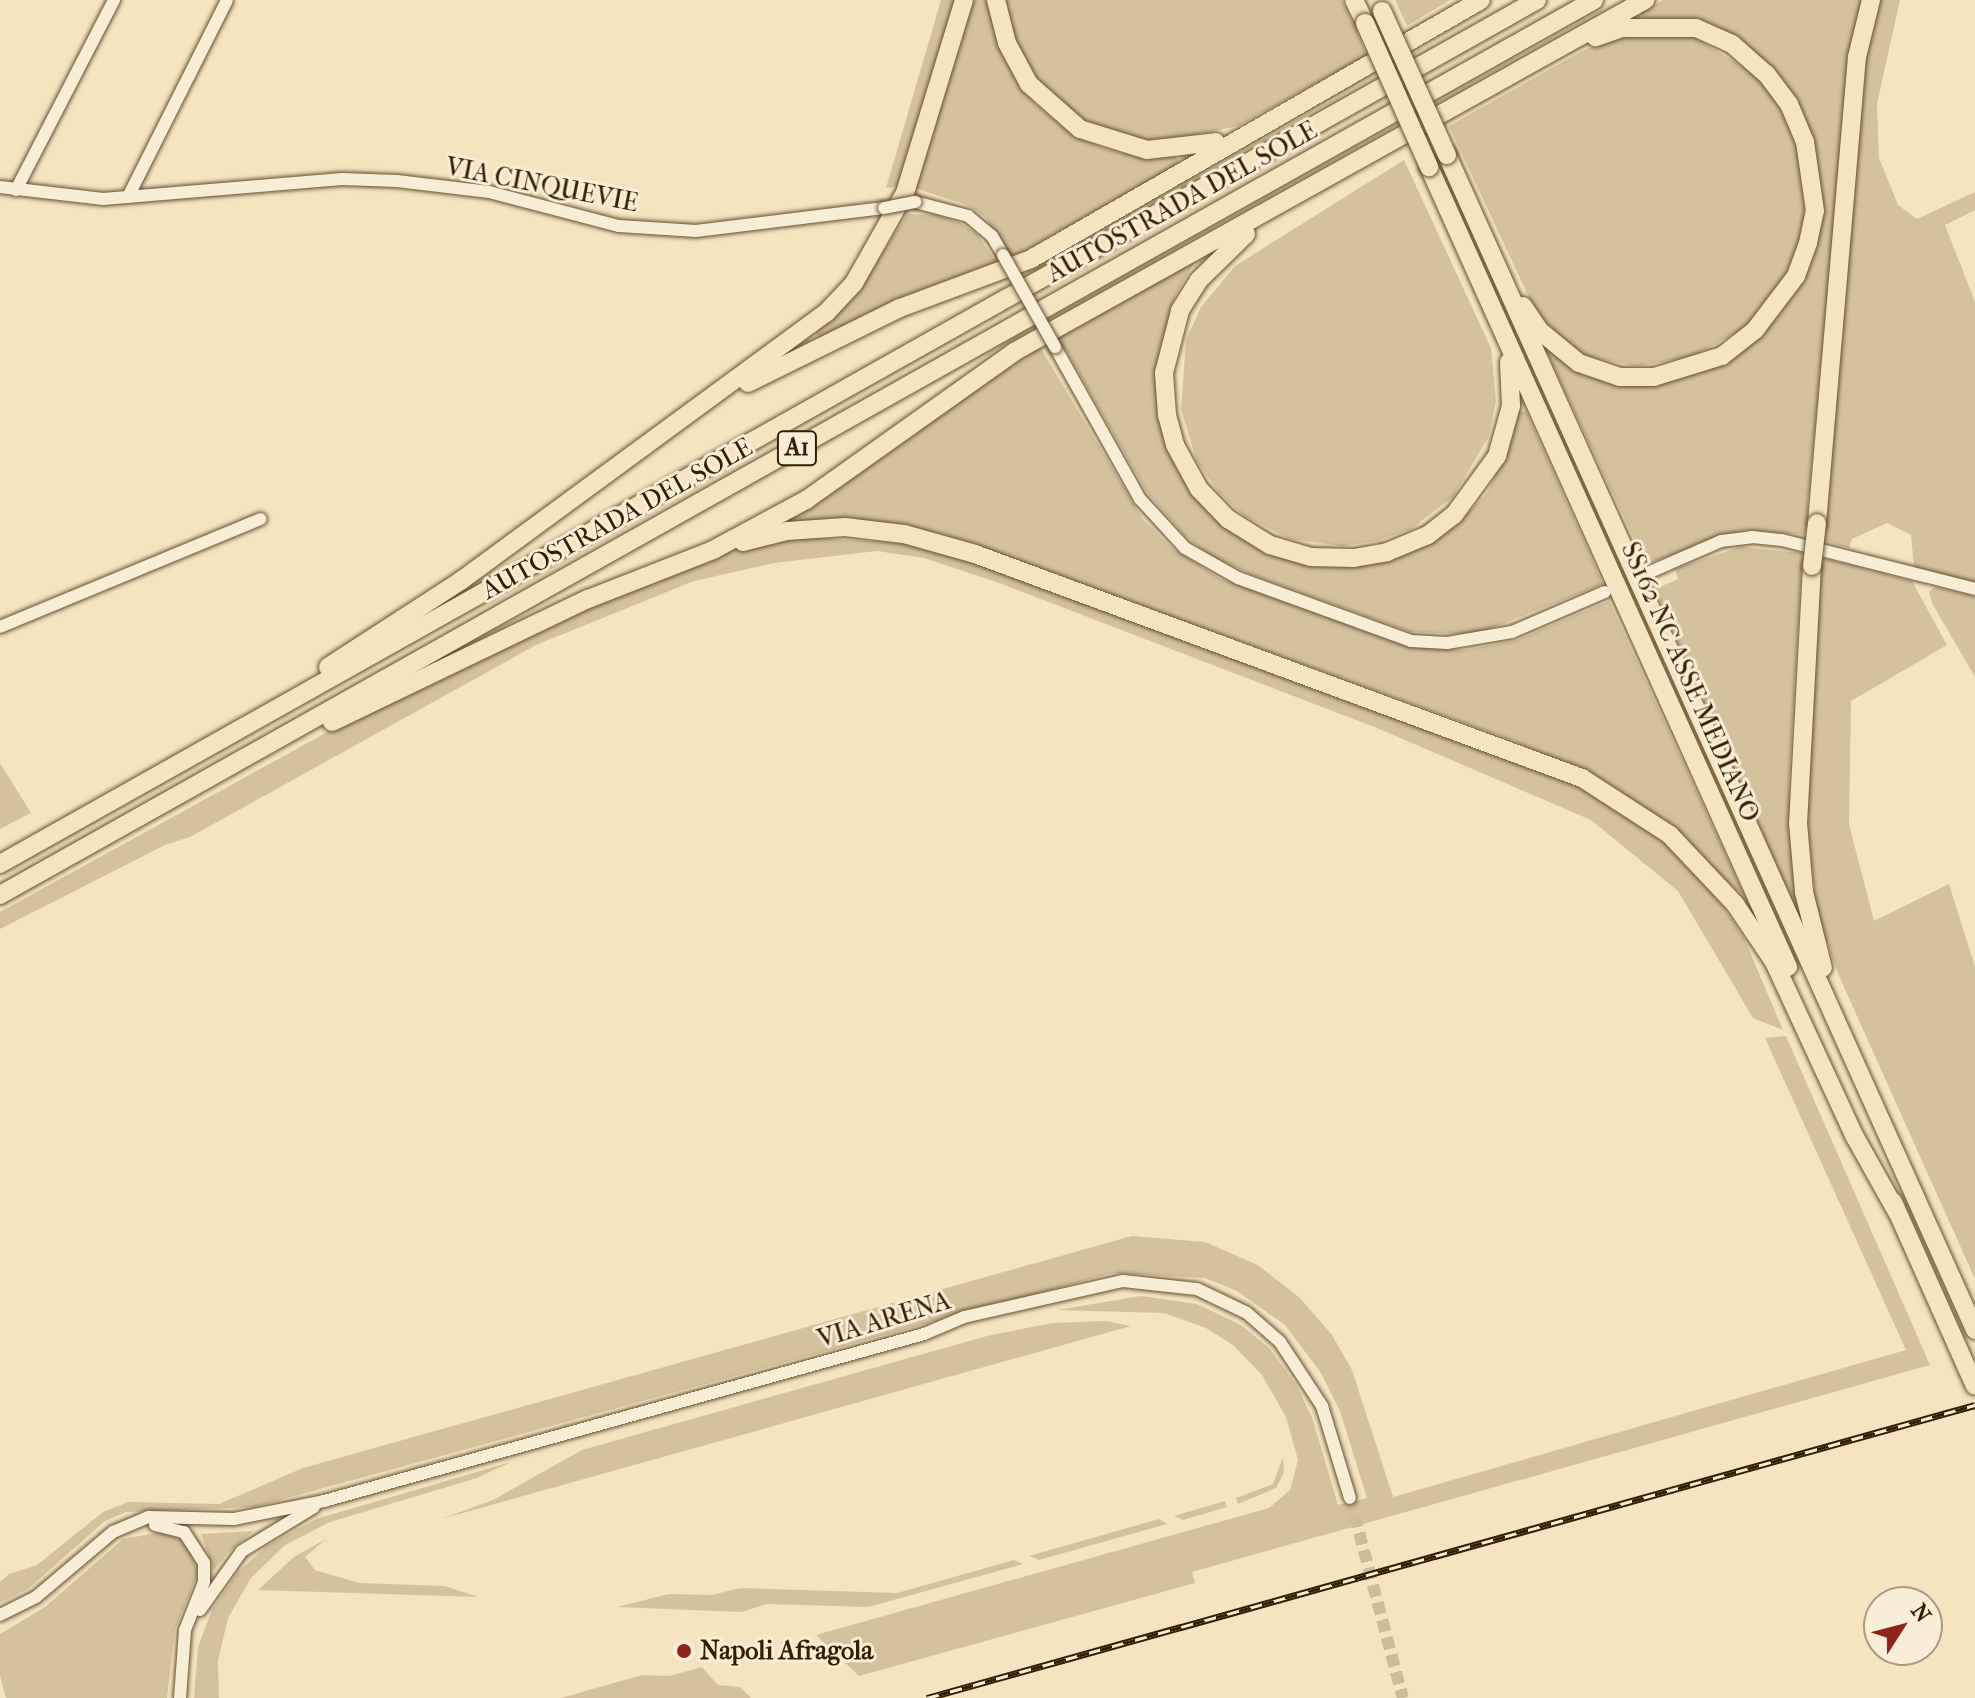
<!DOCTYPE html>
<html>
<head>
<meta charset="utf-8">
<style>
	body { margin:0 }
	#map { position:relative; width:1975px; height:1698px; overflow:hidden; background:#f4e4c0; font-family:"IM FELL French Canon",serif }
	div>[style] { position:absolute }
	[style*='--x'] { left:calc(var(--x)*1px); top:calc(var(--y)*1px); width:calc(var(--w)*1px); rotate:calc(var(--a)*1deg) }
	.green>* { inset:0; background:#d4c29f }
	.minor-tunnel>* { height:12px; margin-top:-6px; transform-origin:0; background:repeating-linear-gradient(90deg,#cebc9a 0 12px,transparent 0 18px) }
	.roads { filter:drop-shadow(0 0 2px #654f30) drop-shadow(0 0 2px #654f30) }
	.minor>* { height:12px; margin:-6px; padding:0 6px; transform-origin:6px; border-radius:6px; background:#f8edd6 }
	.highway>* { height:18px; margin:-9px; padding:0 9px; transform-origin:9px; border-radius:9px; background:#f4e4c0 }
	.rail>* { height:7px; margin-top:-3.5px; transform-origin:0; background:repeating-linear-gradient(90deg,#f8edd6 0 12px,#351d00 0 24px); box-sizing:border-box; border-block:2px solid #351d00 }
	.bridges { filter:drop-shadow(0 0 2px #654f30) drop-shadow(0 0 2px #654f30) }
	.minor-bridge>* { height:12px; margin:-6px; padding:0 6px; transform-origin:6px; border-radius:6px; background:#f8edd6 }
	.highway-bridge>* { height:18px; margin:-9px; padding:0 9px; transform-origin:9px; border-radius:9px; background:#f4e4c0 }
	.dots>* { width:22px; height:22px; translate:-50% -50%; box-sizing:border-box; border:4px solid #f8edd6; border-radius:50% }
	span { translate:-50% -50%; white-space:nowrap; text-align:center; line-height:1.15; -webkit-text-stroke:6px #f8edd6; paint-order:stroke }
	.shield-label span { padding:2px 6px; background:#f8edd6; border:2px solid; border-radius:6px; -webkit-text-stroke-width:0 }
	.shield-label { font-size:24px; color:#351d00; font-weight:700 }
	.street-label { font-size:26px; color:#351d00 }
	.poi-label { font-size:26px; color:#351d00; font-weight:700 }
	.left { translate:0 -50%; text-align:left }
	.north { position:absolute; left:1863px; top:1586px; width:80px; height:80px; box-sizing:border-box; background:#f8edd6; border:2px solid #aa9a80; border-radius:50%; rotate:54deg; font-size:22px; font-weight:700; line-height:32px; text-align:center; color:#351d00 }
	.north::after { content:''; display:block; margin:auto; width:28px; height:36px; background:#8f2418; clip-path:polygon(50% 0,100% 100%,50% 72%,0 100%) }
</style>
</head>
<body>
<div id="map">
	<div class="green">
		<i style="clip-path:polygon(941px 0,955px 0,897px 187px,886px 188px)"></i>
		<i style="clip-path:polygon(967px 0,991px 0,1005px 60px,1035px 104px,1067px 130px,1100px 147px,1133px 156px,1176px 157px,1180px 163px,1012px 258px,985px 217px,967px 205px,912px 187px)"></i>
		<i style="clip-path:polygon(1003px 0,1342px 0,1367px 55px,1238px 126px,1154px 143px,1086px 124px,1044px 92px,1015px 47px)"></i>
		<i style="clip-path:polygon(1395px 0,1450px 0,1407px 26px)"></i>
		<i style="clip-path:polygon(1663px 0,1863px 0,1851px 44px,1805px 535px,1746px 530px,1646px 564px,1544px 346px,1608px 382px,1741px 349px,1814px 240px,1805px 126px,1705px 25px,1643px 18px,1640px 13px)"></i>
		<i style="clip-path:polygon(1878px 0,1900px 0,1877px 104px,1879px 158px,1898px 205px,1917px 219px,1975px 192px,1975px 210px,1945px 225px,1975px 302px,1975px 583px,1914px 567px,1911px 535px,1887px 523px,1852px 539px,1849px 548px,1822px 540px,1865px 43px)"></i>
		<i style="clip-path:polygon(1692px 36px,1758px 76px,1790px 123px,1806px 177px,1803px 234px,1781px 286px,1744px 328px,1694px 356px,1638px 366px,1582px 356px,1538px 317px,1449px 126px,1582px 51px,1618px 37px)"></i>
		<i style="clip-path:polygon(1404px 160px,1491px 348px,1496px 401px,1489px 436px,1453px 497px,1411px 529px,1378px 541px,1343px 546px,1290px 539px,1243px 515px,1217px 490px,1197px 461px,1181px 410px,1186px 340px,1201px 307px,1235px 266px)"></i>
		<i style="clip-path:polygon(907px 214px,937px 215px,962px 224px,977px 234px,998px 265px,819px 338px,816px 333px,861px 287px)"></i>
		<i style="clip-path:polygon(1196px 260px,1176px 294px,1158px 371px,1168px 450px,1261px 549px,1380px 561px,1416px 550px,1458px 524px,1487px 493px,1505px 456px,1514px 412px,1526px 411px,1603px 584px,1477px 634px,1410px 632px,1253px 575px,1211px 556px,1185px 536px,1146px 491px,1058px 336px)"></i>
		<i style="clip-path:polygon(1040px 347px,1142px 518px,1172px 548px,1219px 578px,1407px 646px,1466px 650px,1517px 640px,1609px 601px,1744px 895px,1598px 779px,1514px 741px,959px 539px,913px 527px,772px 525px)"></i>
		<i style="clip-path:polygon(799px 537px,920px 544px,1564px 776px,1623px 811px,1679px 854px,1718px 899px,1744px 938px,1783px 1030px,1753px 1018px,1678px 891px,1591px 820px,1377px 728px,1002px 584px,924px 558px,877px 551px,774px 563px,694px 581px,536px 645px,190px 837px,165px 845px,0 929px,0 912px,402px 691px,713px 550px)"></i>
		<i style="clip-path:polygon(1740px 547px,1802px 553px,1789px 785px,1798px 916px,1655px 589px,1678px 579px,1675px 569px)"></i>
		<i style="clip-path:polygon(1823px 558px,1912px 581px,1947px 645px,1851px 701px,1849px 824px,1874px 921px,1949px 884px,1975px 967px,1975px 1279px,1839px 976px,1817px 913px,1804px 797px,1815px 610px)"></i>
		<i style="clip-path:polygon(1935px 587px,1975px 596px,1975px 677px,1933px 605px,1929px 592px)"></i>
		<i style="clip-path:polygon(0 763px,31px 813px,0 829px)"></i>
		<i style="clip-path:polygon(1786px 1036px,1930px 1365px,1192px 1572px,1195px 1583px,859px 1676px,816px 1635px,1269px 1508px,1290px 1490px,1298px 1460px,1286px 1417px,1262px 1375px,1233px 1345px,1206px 1328px,1164px 1313px,1057px 1310px,1141px 1296px,1197px 1304px,1241px 1325px,1269px 1348px,1297px 1386px,1313px 1420px,1338px 1505px,1367px 1498px,1340px 1411px,1321px 1373px,1285px 1325px,1237px 1291px,1205px 1278px,1112px 1273px,254px 1507px,126px 1512px,105px 1521px,28px 1589px,0 1603px,0 1582px,9px 1574px,37px 1565px,103px 1512px,128px 1502px,219px 1504px,303px 1468px,1132px 1236px,1205px 1242px,1258px 1265px,1300px 1298px,1332px 1335px,1352px 1370px,1393px 1497px,1906px 1350px,1765px 1038px)"></i>
		<i style="clip-path:polygon(1106px 1321px,1131px 1326px,441px 1519px,493px 1500px,582px 1450px,987px 1336px,1052px 1323px)"></i>
		<i style="clip-path:polygon(1283px 1457px,1284px 1472px,1276px 1488px,1238px 1504px,1236px 1498px,1273px 1484px)"></i>
		<i style="clip-path:polygon(511px 1462px,477px 1478px,330px 1522px,285px 1545px,251px 1578px,228px 1618px,218px 1661px,219px 1698px,194px 1698px,198px 1647px,212px 1610px,238px 1572px,267px 1546px,316px 1519px)"></i>
		<i style="clip-path:polygon(1225px 1501px,1227px 1507px,1183px 1520px,1174px 1516px)"></i>
		<i style="clip-path:polygon(1159px 1519px,1167px 1524px,1039px 1560px,1029px 1556px)"></i>
		<i style="clip-path:polygon(253px 1531px,228px 1553px,214px 1570px,201px 1534px)"></i>
		<i style="clip-path:polygon(162px 1532px,186px 1542px,198px 1573px,175px 1629px,167px 1698px,6px 1698px,0 1676px,0 1634px,45px 1607px,123px 1539px)"></i>
		<i style="clip-path:polygon(326px 1539px,305px 1557px,315px 1570px,359px 1583px,444px 1586px,479px 1597px,258px 1590px,294px 1557px)"></i>
		<i style="clip-path:polygon(1014px 1560px,1023px 1564px,868px 1607px,767px 1604px,741px 1612px,617px 1607px,669px 1594px,711px 1595px,741px 1588px,897px 1593px)"></i>
		<i style="clip-path:polygon(702px 1667px,718px 1685px,740px 1687px,751px 1698px,561px 1698px,642px 1675px,669px 1676px)"></i>
	</div>
	<div class="minor-tunnel">
		<i style="--x:1350;--y:1498;--w:207;--a:75.2"></i>
	</div>
	<div class="roads">
		<div class="minor">
			<i style="--x:0;--y:187;--w:104;--a:6.6"></i>
			<i style="--x:103;--y:199;--w:240;--a:-4.8"></i>
			<i style="--x:342;--y:179;--w:55;--a:2.1"></i>
			<i style="--x:397;--y:181;--w:93;--a:6.8"></i>
			<i style="--x:489;--y:192;--w:134;--a:14.7"></i>
			<i style="--x:619;--y:226;--w:77;--a:3.7"></i>
			<i style="--x:696;--y:231;--w:189;--a:-7"></i>
			<i style="--x:16;--y:190;--w:214;--a:-62.7"></i>
			<i style="--x:128;--y:197;--w:220;--a:-63.3"></i>
			<i style="--x:915;--y:202;--w:55;--a:14.8"></i>
			<i style="--x:968;--y:216;--w:31;--a:40"></i>
			<i style="--x:992;--y:236;--w:22;--a:60"></i>
			<i style="--x:1055;--y:347;--w:174;--a:60.8"></i>
			<i style="--x:1140;--y:499;--w:67;--a:47.4"></i>
			<i style="--x:1185;--y:548;--w:61;--a:29.5"></i>
			<i style="--x:1238;--y:578;--w:184;--a:20"></i>
			<i style="--x:1411;--y:641;--w:36;--a:3"></i>
			<i style="--x:1447;--y:643;--w:66;--a:-9.6"></i>
			<i style="--x:1512;--y:632;--w:101;--a:-23.3"></i>
			<i style="--x:1650;--y:572;--w:77;--a:-23.6"></i>
			<i style="--x:1721;--y:541;--w:31;--a:-7"></i>
			<i style="--x:1752;--y:537;--w:30;--a:6"></i>
			<i style="--x:1782;--y:540;--w:199;--a:14.2"></i>
			<i style="--x:0;--y:627;--w:282;--a:-22.5"></i>
			<i style="--x:155;--y:1525;--w:30;--a:14"></i>
			<i style="--x:184;--y:1532;--w:37;--a:57"></i>
			<i style="--x:204;--y:1563;--w:19;--a:90"></i>
			<i style="--x:204;--y:1582;--w:52;--a:111.6"></i>
			<i style="--x:185;--y:1630;--w:68;--a:94.2"></i>
			<i style="--x:200;--y:1610;--w:72;--a:-54.6"></i>
			<i style="--x:242;--y:1551;--w:84;--a:-31.4"></i>
			<i style="--x:0;--y:1615;--w:40;--a:-26.6"></i>
			<i style="--x:36;--y:1597;--w:101;--a:-40.2"></i>
			<i style="--x:113;--y:1532;--w:39;--a:-23"></i>
			<i style="--x:149;--y:1517;--w:85;--a:1.3"></i>
			<i style="--x:234;--y:1519;--w:92;--a:-11.3"></i>
			<i style="--x:324;--y:1501;--w:623;--a:-15.55"></i>
			<i style="--x:924;--y:1334;--w:43;--a:-23"></i>
			<i style="--x:964;--y:1317;--w:163;--a:-12.8"></i>
			<i style="--x:1123;--y:1281;--w:74;--a:6.2"></i>
			<i style="--x:1197;--y:1289;--w:55;--a:25.6"></i>
			<i style="--x:1247;--y:1313;--w:44;--a:41.3"></i>
			<i style="--x:1280;--y:1342;--w:77;--a:56.7"></i>
			<i style="--x:1322;--y:1406;--w:96;--a:73.1"></i>
		</div>
		<div class="highway">
			<i style="--x:996;--y:0;--w:44;--a:75.7"></i>
			<i style="--x:1007;--y:43;--w:47;--a:61.8"></i>
			<i style="--x:1029;--y:84;--w:68;--a:41.4"></i>
			<i style="--x:1080;--y:129;--w:70;--a:17.4"></i>
			<i style="--x:1147;--y:150;--w:69;--a:-6.6"></i>
			<i style="--x:1354;--y:0;--w:25;--a:64"></i>
			<i style="--x:1447;--y:155;--w:1288;--a:65.8"></i>
			<i style="--x:1429;--y:167;--w:877;--a:65.83"></i>
			<i style="--x:1246;--y:234;--w:66;--a:135.6"></i>
			<i style="--x:1199;--y:280;--w:36;--a:122"></i>
			<i style="--x:1180;--y:311;--w:64;--a:104.5"></i>
			<i style="--x:1164;--y:373;--w:42;--a:85.9"></i>
			<i style="--x:1167;--y:415;--w:31;--a:75"></i>
			<i style="--x:1175;--y:445;--w:50;--a:61.4"></i>
			<i style="--x:1199;--y:489;--w:42;--a:46"></i>
			<i style="--x:1228;--y:519;--w:49;--a:31.8"></i>
			<i style="--x:1270;--y:545;--w:43;--a:16.3"></i>
			<i style="--x:1311;--y:557;--w:43;--a:1.3"></i>
			<i style="--x:1354;--y:558;--w:34;--a:-10"></i>
			<i style="--x:1387;--y:552;--w:44;--a:-22.5"></i>
			<i style="--x:1428;--y:535;--w:33;--a:-38"></i>
			<i style="--x:1454;--y:515;--w:73;--a:-53.9"></i>
			<i style="--x:1497;--y:456;--w:52;--a:-74.4"></i>
			<i style="--x:1511;--y:406;--w:44;--a:-92.6"></i>
			<i style="--x:1523;--y:306;--w:30;--a:56"></i>
			<i style="--x:1540;--y:331;--w:50;--a:39.4"></i>
			<i style="--x:1579;--y:363;--w:43;--a:18.9"></i>
			<i style="--x:1620;--y:377;--w:34;--a:0"></i>
			<i style="--x:1654;--y:377;--w:71;--a:-17.2"></i>
			<i style="--x:1722;--y:356;--w:42;--a:-38.2"></i>
			<i style="--x:1755;--y:330;--w:68;--a:-52.8"></i>
			<i style="--x:1796;--y:276;--w:35;--a:-70"></i>
			<i style="--x:1808;--y:243;--w:33;--a:-78"></i>
			<i style="--x:1815;--y:211;--w:70;--a:-98.2"></i>
			<i style="--x:1805;--y:142;--w:41;--a:-112.8"></i>
			<i style="--x:1789;--y:104;--w:38;--a:-127"></i>
			<i style="--x:1766;--y:74;--w:45;--a:-138.6"></i>
			<i style="--x:1732;--y:44;--w:39;--a:-156"></i>
			<i style="--x:1696;--y:28;--w:74;--a:180"></i>
			<i style="--x:1622;--y:28;--w:28;--a:161"></i>
			<i style="--x:748;--y:383;--w:169;--a:-26.3"></i>
			<i style="--x:900;--y:308;--w:140;--a:-20.5"></i>
			<i style="--x:1031;--y:259;--w:519;--a:-29.92"></i>
			<i style="--x:1817;--y:523;--w:468;--a:-85.1"></i>
			<i style="--x:1857;--y:57;--w:59;--a:-76.2"></i>
			<i style="--x:743;--y:542;--w:45;--a:-14"></i>
			<i style="--x:787;--y:531;--w:58;--a:-3.9"></i>
			<i style="--x:845;--y:527;--w:59;--a:6.8"></i>
			<i style="--x:904;--y:534;--w:74;--a:15.7"></i>
			<i style="--x:975;--y:554;--w:647;--a:20.26"></i>
			<i style="--x:1582;--y:778;--w:105;--a:32.9"></i>
			<i style="--x:1670;--y:835;--w:95;--a:46.7"></i>
			<i style="--x:1735;--y:904;--w:70;--a:56.1"></i>
			<i style="--x:1774;--y:962;--w:193;--a:65.2"></i>
			<i style="--x:1855;--y:1137;--w:86;--a:60.8"></i>
			<i style="--x:1812;--y:566;--w:257;--a:93.1"></i>
			<i style="--x:1798;--y:823;--w:69;--a:85"></i>
			<i style="--x:1804;--y:892;--w:78;--a:76"></i>
			<i style="--x:328;--y:667;--w:160;--a:-33"></i>
			<i style="--x:462;--y:580;--w:451;--a:-36.3"></i>
			<i style="--x:826;--y:313;--w:41;--a:-47"></i>
			<i style="--x:854;--y:283;--w:103;--a:-60.5"></i>
			<i style="--x:905;--y:193;--w:202;--a:-73"></i>
			<i style="--x:332;--y:722;--w:284;--a:-25.7"></i>
			<i style="--x:588;--y:599;--w:134;--a:-21.4"></i>
			<i style="--x:713;--y:550;--w:106;--a:-28.3"></i>
			<i style="--x:806;--y:500;--w:255;--a:-35.4"></i>
			<i style="--x:1014;--y:352;--w:723;--a:-29.15"></i>
			<i style="--x:0;--y:864;--w:1763;--a:-29.34"></i>
			<i style="--x:0;--y:895;--w:1828;--a:-29.31"></i>
			<i style="--x:1893;--y:1202;--w:201;--a:66"></i>
		</div>
	</div>
	<div class="rail">
		<i style="--x:927;--y:1698;--w:1088;--a:-15.62"></i>
	</div>
	<div class="bridges">
		<div class="minor-bridge">
			<i style="--x:884;--y:208;--w:32;--a:-11"></i>
			<i style="--x:1003;--y:255;--w:106;--a:60.5"></i>
		</div>
		<div class="highway-bridge">
			<i style="--x:1382;--y:11;--w:158;--a:65.7"></i>
			<i style="--x:1365;--y:23;--w:158;--a:66"></i>
			<i style="--x:1812;--y:566;--w:43;--a:-83.4"></i>
		</div>
	</div>
	<div class="dots">
		<i style="left:684px;top:1651px;background:#8f2418"></i>
	</div>
	<div class="shield-label">
		<span style="left:797px;top:448px">A1</span>
	</div>
	<div class="street-label">
		<span style="left:542px;top:185px;rotate:11deg">VIA CINQUEVIE</span>
		<span style="left:1182px;top:202px;rotate:-29deg">AUTOSTRADA DEL SOLE</span>
		<span style="left:617px;top:519px;rotate:-29deg">AUTOSTRADA DEL SOLE</span>
		<span style="left:1690px;top:682px;rotate:66deg">SS162 NC ASSE MEDIANO</span>
		<span style="left:884px;top:1320px;rotate:-17deg">VIA ARENA</span>
	</div>
	<div class="poi-label">
		<span class="left" style="left:700px;top:1651px">Napoli Afragola</span>
	</div>
	<div class="north">N</div>
</div>
</body>
</html>
